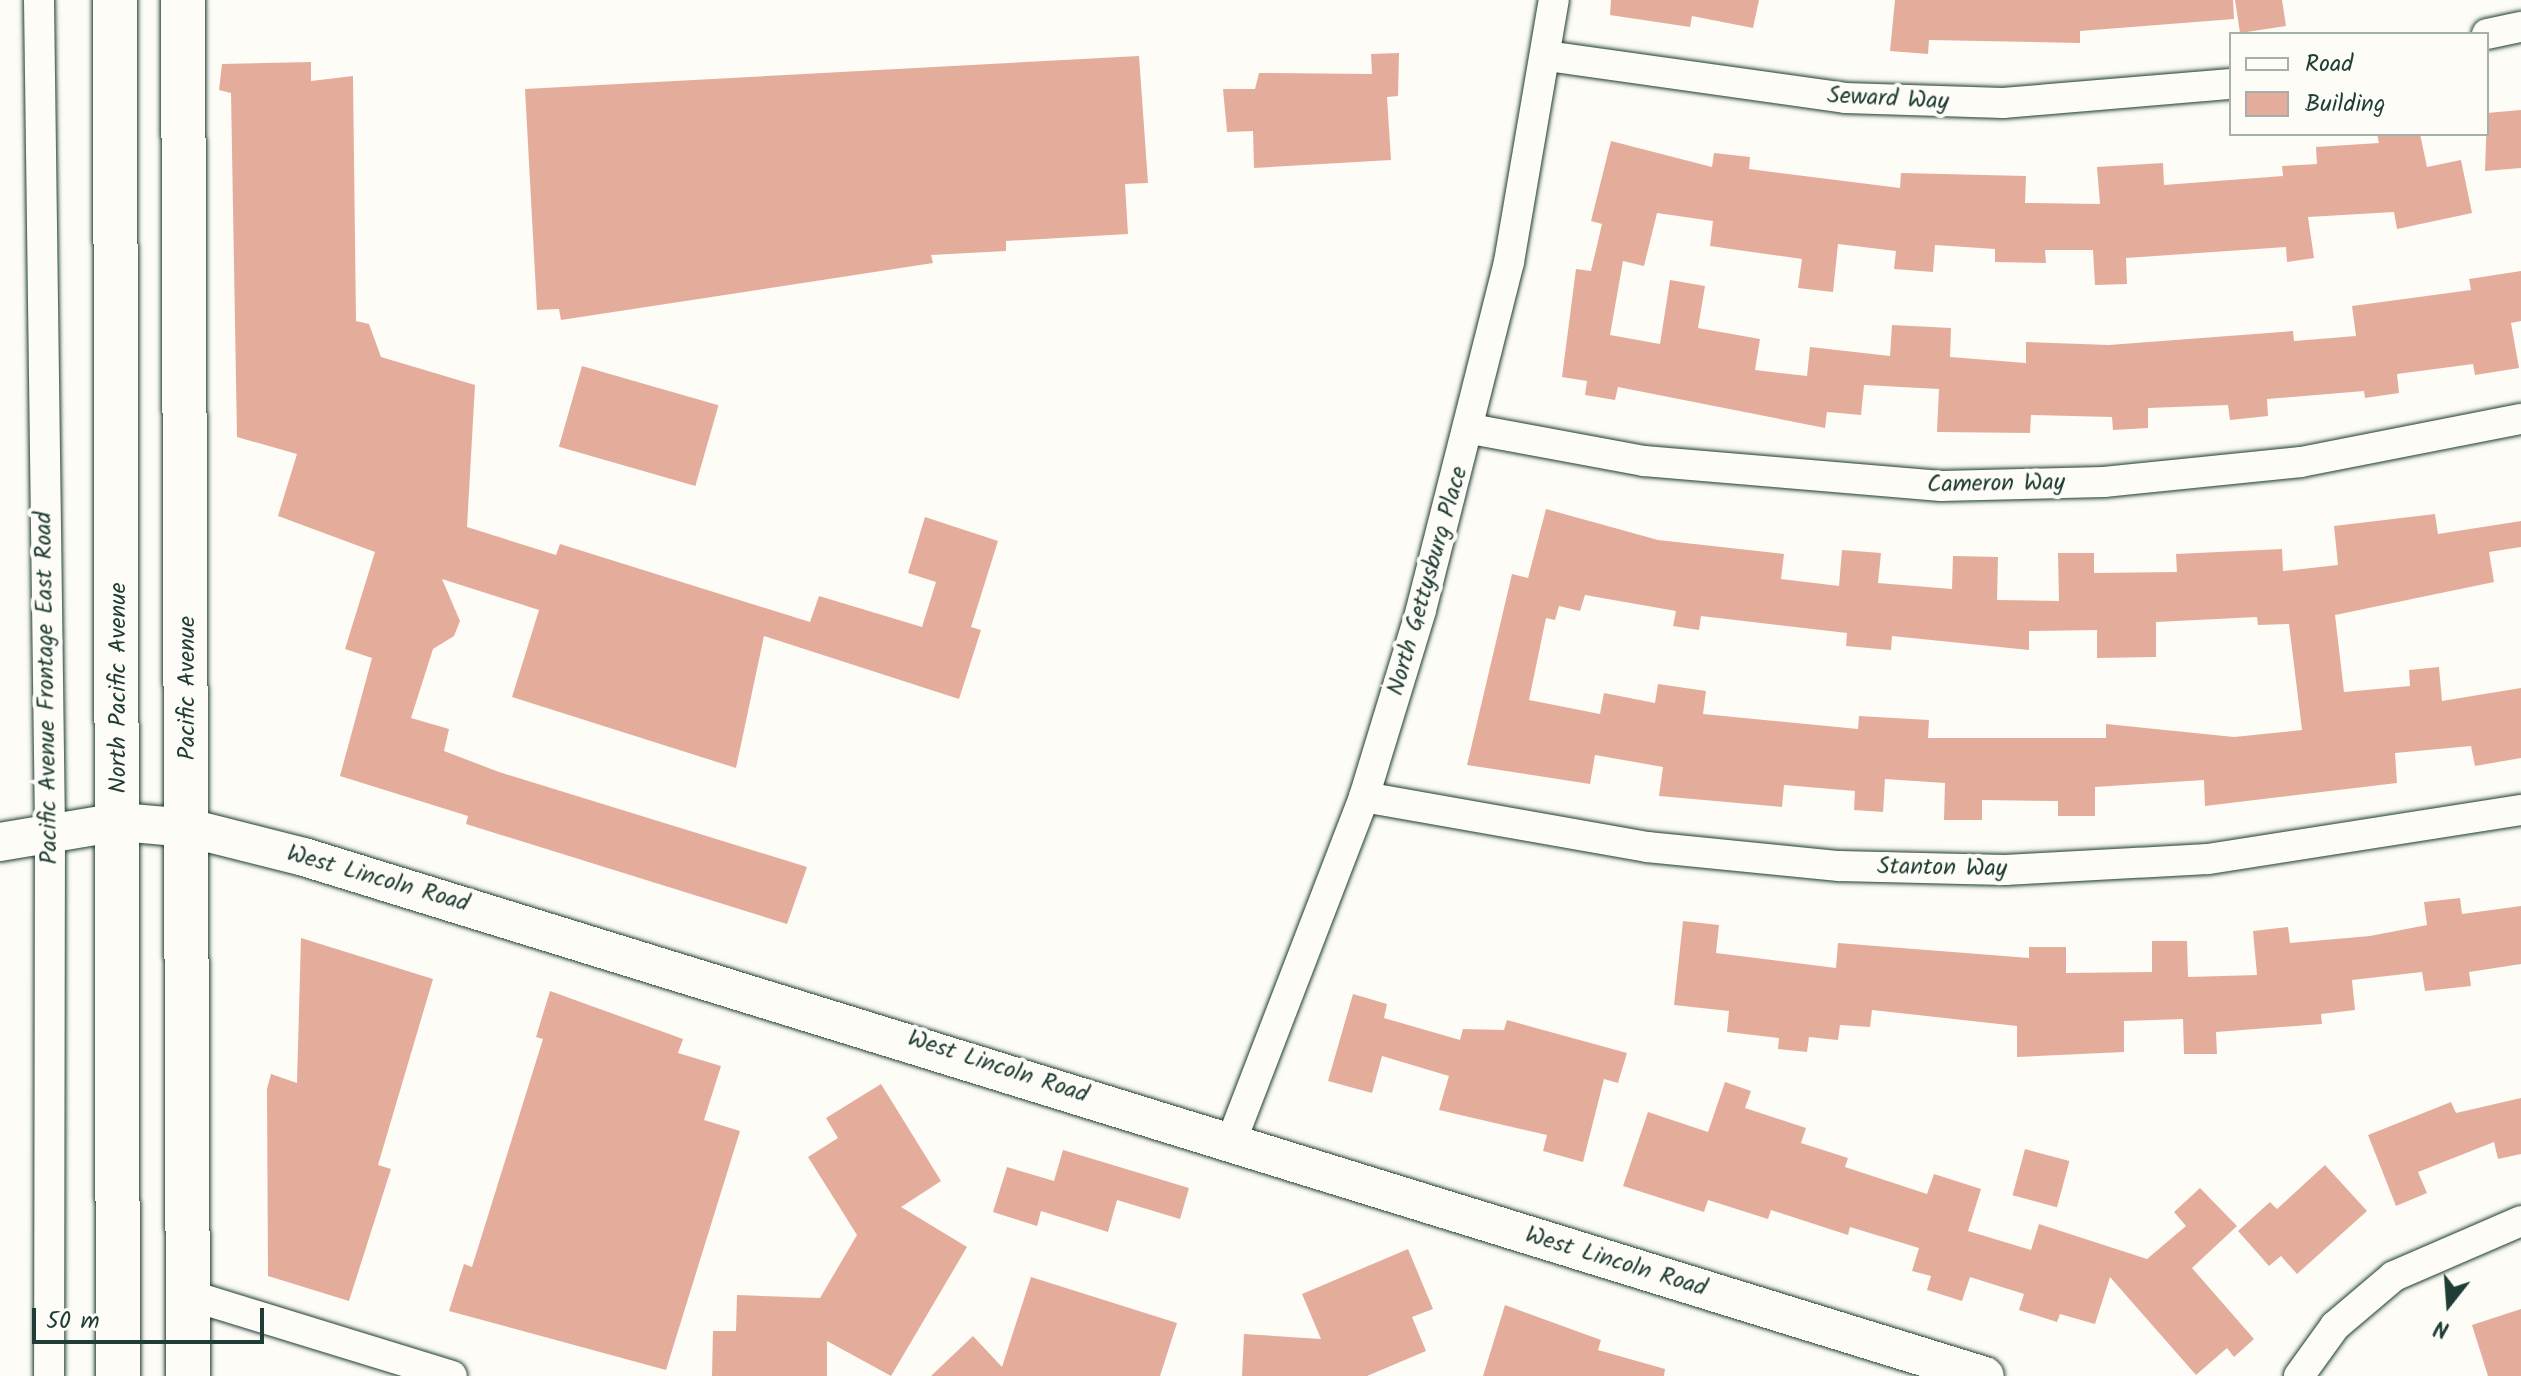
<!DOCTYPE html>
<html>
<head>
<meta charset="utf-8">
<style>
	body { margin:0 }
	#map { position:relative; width:2521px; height:1376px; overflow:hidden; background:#fdfcf7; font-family:Kalam,sans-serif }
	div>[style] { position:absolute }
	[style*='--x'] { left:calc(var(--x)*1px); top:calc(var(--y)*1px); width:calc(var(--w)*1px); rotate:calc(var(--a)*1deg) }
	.building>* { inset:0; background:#e4ad9b; transform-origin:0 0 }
	.roads { filter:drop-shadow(0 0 2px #1f3d34) drop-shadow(0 0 2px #1f3d34) }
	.minor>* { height:30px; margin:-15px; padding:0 15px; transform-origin:15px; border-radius:15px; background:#fdfcf7 }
	.tertiary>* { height:38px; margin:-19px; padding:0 19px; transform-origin:19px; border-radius:19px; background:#fdfcf7 }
	.primary>* { height:44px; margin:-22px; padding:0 22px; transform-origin:22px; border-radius:22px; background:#fdfcf7 }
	span { translate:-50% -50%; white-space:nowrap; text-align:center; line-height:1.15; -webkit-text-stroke:8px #fdfcf7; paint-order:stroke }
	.street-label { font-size:24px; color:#1f3d34 }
	.legend { position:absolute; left:2229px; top:32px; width:260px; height:104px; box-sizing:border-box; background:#fdfcf7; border:2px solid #a4b0a9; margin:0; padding:10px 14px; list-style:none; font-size:24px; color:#1f3d34 }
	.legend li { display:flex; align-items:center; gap:16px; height:40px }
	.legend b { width:40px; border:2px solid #a4b0a9 }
	.north { position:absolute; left:2409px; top:1264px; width:80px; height:80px; -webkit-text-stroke:6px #fdfcf7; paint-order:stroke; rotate:197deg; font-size:22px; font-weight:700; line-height:32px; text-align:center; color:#1f3d34 }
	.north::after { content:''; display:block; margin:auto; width:28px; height:36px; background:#1f3d34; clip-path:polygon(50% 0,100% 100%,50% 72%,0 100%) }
	.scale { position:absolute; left:32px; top:1308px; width:232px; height:36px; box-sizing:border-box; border:4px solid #1f3d34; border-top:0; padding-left:10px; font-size:24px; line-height:28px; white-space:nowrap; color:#1f3d34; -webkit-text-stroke:6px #fdfcf7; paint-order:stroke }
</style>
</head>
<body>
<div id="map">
	<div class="building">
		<i style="clip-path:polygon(1611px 0,1759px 0,1753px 28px,1692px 16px,1690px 27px,1610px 15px)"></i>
		<i style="clip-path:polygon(1895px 0,2233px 0,2234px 19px,2080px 31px,2080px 43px,1929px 40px,1928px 54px,1890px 51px)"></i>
		<i style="clip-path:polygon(2235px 0,2282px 0,2286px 26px,2240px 33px)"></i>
		<i style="clip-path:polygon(1399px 53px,1398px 96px,1387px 97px,1391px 160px,1254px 168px,1253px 131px,1227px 132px,1223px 89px,1255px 89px,1259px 73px,1372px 74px,1371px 54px)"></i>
		<i style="clip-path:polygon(1139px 56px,1148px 183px,1125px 184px,1128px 234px,1006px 241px,1006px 251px,931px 255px,933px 263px,561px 320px,559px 309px,537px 310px,525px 89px)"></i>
		<i style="clip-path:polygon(311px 62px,311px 81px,353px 76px,356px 321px,369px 324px,381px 357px,475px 385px,467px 527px,556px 555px,560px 544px,810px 622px,819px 596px,922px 627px,936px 582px,908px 573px,925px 517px,998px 541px,971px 627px,981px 630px,959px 699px,764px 636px,736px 768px,512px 697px,539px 610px,442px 579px,460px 621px,454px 636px,433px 649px,411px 718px,449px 729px,444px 751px,499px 772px,807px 867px,787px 924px,466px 824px,468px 816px,340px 776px,372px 658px,345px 649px,375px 552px,278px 516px,297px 454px,237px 437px,231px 93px,219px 90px,222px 64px)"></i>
		<i style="clip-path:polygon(2521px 110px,2521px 168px,2485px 171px,2487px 113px)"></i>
		<i style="clip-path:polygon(2377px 134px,2420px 134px,2427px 167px,2461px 160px,2472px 213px,2397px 229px,2394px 212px,2308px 217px,2314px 258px,2287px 262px,2286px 247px,2126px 258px,2127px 284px,2095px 285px,2093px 250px,2045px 250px,2046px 263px,1995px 262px,1995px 249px,1935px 245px,1933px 272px,1894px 269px,1896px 251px,1838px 244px,1833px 292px,1798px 288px,1802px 259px,1710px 246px,1713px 221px,1657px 213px,1644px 266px,1623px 261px,1610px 335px,1660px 344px,1670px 280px,1705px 286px,1698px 328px,1760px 339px,1755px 370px,1807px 376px,1810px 347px,1890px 356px,1892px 325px,1951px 328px,1950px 357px,2026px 363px,2026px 342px,2109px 345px,2293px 331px,2294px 341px,2356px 336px,2352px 306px,2471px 290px,2469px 279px,2521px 271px,2521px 321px,2511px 323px,2519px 368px,2475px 375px,2473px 364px,2397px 374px,2399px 393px,2365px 398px,2364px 391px,2267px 399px,2268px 416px,2230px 420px,2228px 405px,2148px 408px,2148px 428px,2113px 430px,2112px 417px,2031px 415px,2030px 433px,1937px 432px,1939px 389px,1864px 385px,1861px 415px,1827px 412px,1825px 428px,1618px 387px,1615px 400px,1585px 395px,1587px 381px,1562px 377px,1576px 269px,1591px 271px,1602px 224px,1591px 221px,1611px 141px,1712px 167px,1714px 153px,1750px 157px,1749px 169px,1900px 188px,1901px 173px,2026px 176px,2025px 203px,2100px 204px,2097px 167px,2163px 163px,2164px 185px,2283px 176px,2282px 166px,2317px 164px,2316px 147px,2379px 143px)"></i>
		<i style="left:582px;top:366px;width:142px;height:84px;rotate:16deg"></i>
		<i style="clip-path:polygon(evenodd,1546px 509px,1658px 540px,1784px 554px,1781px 579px,1839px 586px,1842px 550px,1881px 553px,1878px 583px,1952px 589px,1953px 556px,1998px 557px,1997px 600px,2059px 601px,2058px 553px,2094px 553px,2094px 573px,2177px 572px,2176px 554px,2282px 549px,2283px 571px,2338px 565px,2334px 526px,2435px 514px,2438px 534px,2521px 521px,2521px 547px,2489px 552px,2494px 582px,2335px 615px,2344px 692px,2410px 686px,2409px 670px,2439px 667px,2442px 701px,2521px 688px,2521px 758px,2475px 766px,2471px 746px,2395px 753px,2397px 783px,2205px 806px,2204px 780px,2095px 787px,2095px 816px,2058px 816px,2058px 801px,1982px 800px,1982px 820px,1944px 820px,1945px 783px,1885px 779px,1883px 812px,1854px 810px,1855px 791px,1784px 785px,1782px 807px,1659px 796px,1663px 767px,1595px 755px,1590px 784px,1467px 765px,1512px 574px,1528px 578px,1546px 509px,1585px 595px,1676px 611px,1673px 626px,1699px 630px,1701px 616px,1847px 633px,1846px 646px,1891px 650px,1892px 636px,2029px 650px,2029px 631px,2097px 630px,2097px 658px,2156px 657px,2156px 622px,2257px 617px,2258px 625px,2289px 624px,2302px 730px,2234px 737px,2106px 724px,2106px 738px,1928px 738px,1929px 720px,1859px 716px,1858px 729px,1703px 714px,1706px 691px,1658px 684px,1655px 703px,1604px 693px,1600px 714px,1529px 700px,1546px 618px,1555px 620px,1559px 606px,1580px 611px,1585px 595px)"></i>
		<i style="clip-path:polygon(2460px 898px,2462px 914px,2521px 906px,2521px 964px,2469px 972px,2471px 986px,2425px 991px,2422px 972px,2352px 980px,2355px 1010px,2321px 1014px,2322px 1024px,2216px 1032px,2217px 1054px,2184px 1054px,2183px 1019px,2124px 1021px,2124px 1052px,2017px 1057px,2017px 1026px,1872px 1010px,1870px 1027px,1840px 1025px,1838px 1040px,1809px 1037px,1807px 1052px,1778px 1049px,1779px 1038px,1727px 1032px,1729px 1011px,1674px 1005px,1683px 921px,1719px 925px,1716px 953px,1836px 968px,1838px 943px,2029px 958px,2029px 947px,2066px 947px,2066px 973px,2152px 972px,2152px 941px,2187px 941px,2188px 977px,2257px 975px,2253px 931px,2288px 927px,2290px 943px,2370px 936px,2427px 925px,2424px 902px)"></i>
		<i style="clip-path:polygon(301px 938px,433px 979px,378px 1165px,391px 1169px,349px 1301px,268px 1276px,267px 1089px,271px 1074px,297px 1083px)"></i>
		<i style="clip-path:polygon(550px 991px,683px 1039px,678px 1053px,721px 1066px,704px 1120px,740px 1131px,666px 1370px,449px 1311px,464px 1264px,472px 1267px,543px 1039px,536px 1037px)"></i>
		<i style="clip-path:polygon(1353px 994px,1387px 1004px,1384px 1018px,1460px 1040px,1463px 1029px,1504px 1030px,1507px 1020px,1627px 1053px,1618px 1083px,1604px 1079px,1583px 1162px,1543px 1151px,1547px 1135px,1439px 1110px,1449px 1076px,1382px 1056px,1372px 1093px,1328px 1081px)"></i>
		<i style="clip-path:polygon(1725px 1082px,1751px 1091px,1745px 1108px,1806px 1128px,1801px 1143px,1848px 1158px,1845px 1167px,1927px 1194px,1934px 1174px,1981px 1189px,1968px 1231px,2031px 1250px,2039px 1224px,2147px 1259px,2186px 1226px,2174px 1212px,2200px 1188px,2237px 1226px,2192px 1268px,2254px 1339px,2234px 1357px,2227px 1348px,2196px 1375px,2110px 1277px,2095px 1324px,2060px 1314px,2057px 1322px,2019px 1310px,2024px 1294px,1970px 1277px,1962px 1301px,1927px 1290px,1931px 1276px,1912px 1271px,1919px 1248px,1850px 1227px,1848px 1235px,1771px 1210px,1768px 1219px,1708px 1200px,1704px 1212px,1623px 1186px,1648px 1112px,1708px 1132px)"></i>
		<i style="clip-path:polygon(881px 1084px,941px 1181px,901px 1207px,967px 1247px,891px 1376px,827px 1341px,827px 1376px,712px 1376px,713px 1331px,736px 1331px,737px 1295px,820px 1298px,857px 1235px,808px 1157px,838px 1138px,826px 1118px)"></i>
		<i style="clip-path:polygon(2521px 1098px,2521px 1154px,2498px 1159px,2494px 1142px,2418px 1172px,2427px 1193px,2396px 1206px,2368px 1135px,2451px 1102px,2456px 1113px)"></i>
		<i style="left:2025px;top:1149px;width:46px;height:48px;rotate:15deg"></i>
		<i style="clip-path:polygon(1063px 1150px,1189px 1188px,1180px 1219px,1117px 1200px,1108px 1232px,1041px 1211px,1037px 1226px,993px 1212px,1007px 1167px,1054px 1181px)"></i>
		<i style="clip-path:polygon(2325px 1165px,2367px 1211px,2297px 1274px,2281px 1256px,2269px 1266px,2238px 1231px,2270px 1202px,2277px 1209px)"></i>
		<i style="clip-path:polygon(1408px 1249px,1433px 1309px,1412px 1317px,1426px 1351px,1367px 1376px,1242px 1376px,1244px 1334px,1321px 1339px,1302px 1294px)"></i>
		<i style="clip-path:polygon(1031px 1277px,1177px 1323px,1160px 1376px,931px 1376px,973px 1336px,1002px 1367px)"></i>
		<i style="clip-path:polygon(1505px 1305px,1601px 1340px,1598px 1350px,1665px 1369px,1664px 1376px,1483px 1376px)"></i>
		<i style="clip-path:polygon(2521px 1309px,2521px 1376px,2488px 1376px,2472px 1325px)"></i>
	</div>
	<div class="roads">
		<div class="minor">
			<i style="--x:39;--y:0;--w:830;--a:89.24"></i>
			<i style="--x:50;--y:830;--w:546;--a:90.1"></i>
			<i style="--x:2487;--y:34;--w:35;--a:-12"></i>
			<i style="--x:1547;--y:56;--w:301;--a:8"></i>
			<i style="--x:1845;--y:98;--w:158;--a:1.8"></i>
			<i style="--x:2003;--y:103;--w:229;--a:-4.8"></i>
			<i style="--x:1471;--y:429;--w:176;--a:10.5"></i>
			<i style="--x:1644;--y:461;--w:298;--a:4.8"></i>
			<i style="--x:1941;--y:486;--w:163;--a:-1.4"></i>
			<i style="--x:2104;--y:482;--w:198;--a:-5.8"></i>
			<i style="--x:2301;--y:462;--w:224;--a:-11.1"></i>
			<i style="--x:1364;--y:797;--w:287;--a:10"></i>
			<i style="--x:1647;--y:847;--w:193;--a:5.7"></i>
			<i style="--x:1839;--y:866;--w:166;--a:1.4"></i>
			<i style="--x:2005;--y:870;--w:203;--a:-3.1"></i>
			<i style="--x:2208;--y:859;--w:317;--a:-8.9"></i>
			<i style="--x:1231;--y:1142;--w:370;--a:-68.9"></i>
			<i style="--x:1364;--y:797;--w:195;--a:-73"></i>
			<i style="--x:1421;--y:610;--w:359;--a:-75.8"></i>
			<i style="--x:1509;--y:262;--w:266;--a:-80.3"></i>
			<i style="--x:189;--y:1295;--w:275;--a:17.1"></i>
			<i style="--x:2299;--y:1376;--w:62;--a:-54.2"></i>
			<i style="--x:2335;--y:1326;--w:77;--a:-40.3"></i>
			<i style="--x:2394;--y:1276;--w:138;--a:-23.4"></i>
		</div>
		<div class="tertiary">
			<i style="--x:0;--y:842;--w:122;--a:-9.5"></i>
			<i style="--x:120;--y:822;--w:69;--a:5"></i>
			<i style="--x:189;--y:828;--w:119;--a:14.2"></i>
			<i style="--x:304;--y:857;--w:1759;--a:17.16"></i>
		</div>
		<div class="primary">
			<i style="--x:115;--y:0;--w:1376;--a:89.88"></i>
			<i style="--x:183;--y:0;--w:1376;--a:89.79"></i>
		</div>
	</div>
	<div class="street-label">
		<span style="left:1888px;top:99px;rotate:3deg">Seward Way</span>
		<span style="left:1996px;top:484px;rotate:-1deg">Cameron Way</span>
		<span style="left:1428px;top:581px;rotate:-74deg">North Gettysburg Place</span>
		<span style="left:47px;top:688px;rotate:-91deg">Pacific Avenue Frontage East Road</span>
		<span style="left:119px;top:688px;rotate:-90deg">North Pacific Avenue</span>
		<span style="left:188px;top:688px;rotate:-90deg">Pacific Avenue</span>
		<span style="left:1942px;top:868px;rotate:1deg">Stanton Way</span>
		<span style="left:378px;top:879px;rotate:16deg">West Lincoln Road</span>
		<span style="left:998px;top:1067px;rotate:18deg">West Lincoln Road</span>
		<span style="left:1616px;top:1262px;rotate:17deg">West Lincoln Road</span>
	</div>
	<ul class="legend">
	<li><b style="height:10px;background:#fdfcf7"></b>Road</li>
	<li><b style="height:22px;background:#e4ad9b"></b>Building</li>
	</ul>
	<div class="north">N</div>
	<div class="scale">50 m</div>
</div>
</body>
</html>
